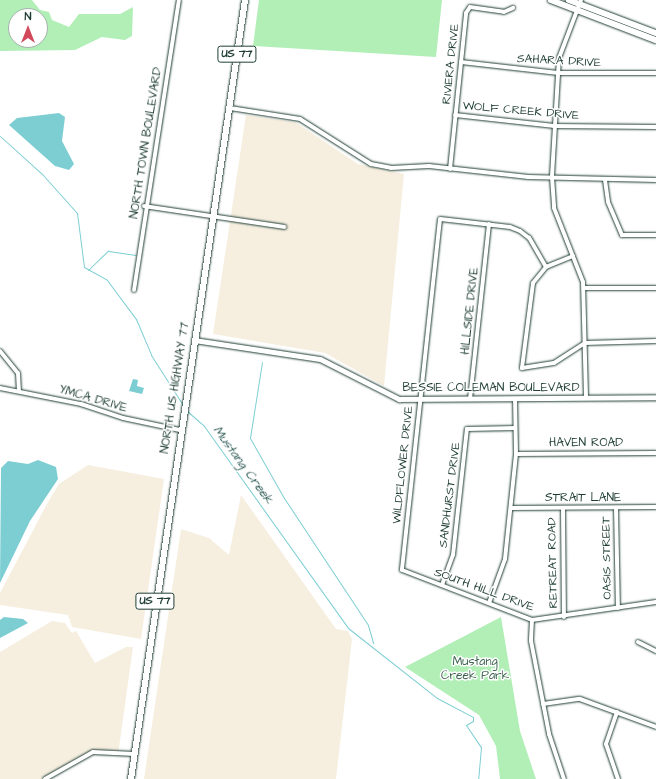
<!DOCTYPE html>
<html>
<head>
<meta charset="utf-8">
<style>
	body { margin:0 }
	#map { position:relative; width:656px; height:779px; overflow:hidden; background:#fff; font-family:"Architects Daughter",sans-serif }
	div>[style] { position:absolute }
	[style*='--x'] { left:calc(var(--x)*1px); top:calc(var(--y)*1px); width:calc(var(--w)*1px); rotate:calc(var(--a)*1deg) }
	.built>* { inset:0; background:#f6efe0 }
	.green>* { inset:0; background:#b1efb6 }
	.water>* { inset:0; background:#7dced3 }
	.stream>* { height:1px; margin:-0.5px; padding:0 0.5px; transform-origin:0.5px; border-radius:0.5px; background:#7dced3 }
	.roads { filter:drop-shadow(0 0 1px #1f3d34) drop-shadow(0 0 1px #1f3d34) }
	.minor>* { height:4px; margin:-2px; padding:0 2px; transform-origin:2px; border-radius:2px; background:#fff }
	.tertiary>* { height:5px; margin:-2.5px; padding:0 2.5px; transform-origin:2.5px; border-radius:2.5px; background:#fff }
	.secondary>* { height:5.5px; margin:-2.75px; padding:0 2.75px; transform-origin:2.75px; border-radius:2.75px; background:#fff }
	.primary>* { height:6px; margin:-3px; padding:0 3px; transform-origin:3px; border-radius:3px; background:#fff }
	span { translate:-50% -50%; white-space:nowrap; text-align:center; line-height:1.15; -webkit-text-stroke:3px #fff; paint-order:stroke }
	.shield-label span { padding:1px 3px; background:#fff; border:1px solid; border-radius:3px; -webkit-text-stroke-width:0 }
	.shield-label { font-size:11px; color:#1f3d34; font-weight:700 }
	.street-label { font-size:12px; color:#1f3d34 }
	.park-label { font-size:12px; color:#3c614e }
	.water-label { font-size:13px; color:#36615c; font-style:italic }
	.north { position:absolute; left:8px; top:8px; width:40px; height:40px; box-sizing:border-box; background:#fff; border:1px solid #a5b1ae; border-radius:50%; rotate:0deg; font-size:11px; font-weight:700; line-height:16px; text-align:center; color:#1f3d34 }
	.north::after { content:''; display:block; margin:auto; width:14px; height:18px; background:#d1495b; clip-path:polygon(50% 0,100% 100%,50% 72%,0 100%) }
</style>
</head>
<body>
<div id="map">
	<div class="built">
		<i style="clip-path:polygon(246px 115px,295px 122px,358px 164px,404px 174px,384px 386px,325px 353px,213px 334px)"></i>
		<i style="clip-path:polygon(88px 465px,164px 479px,141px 639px,72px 627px,68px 615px,0 605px,0 593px,48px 502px,59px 484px)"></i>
		<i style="clip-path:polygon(241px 495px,336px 629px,348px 631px,352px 639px,336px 779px,144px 779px,181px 529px,209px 538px,229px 555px)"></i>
		<i style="clip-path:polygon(52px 621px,65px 623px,72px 633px,76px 631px,95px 663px,126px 647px,133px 647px,118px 755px,95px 754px,49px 779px,0 779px,0 652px)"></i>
	</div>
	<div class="green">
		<i style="clip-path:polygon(evenodd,0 0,32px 0,40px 10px,49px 12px,52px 20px,69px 27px,79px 14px,120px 14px,133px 7px,132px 36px,125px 40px,102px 37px,75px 50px,0 51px,0 0,16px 16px,40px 16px,40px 40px,16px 40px,16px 16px)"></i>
		<i style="clip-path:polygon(259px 0,442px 0,436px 57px,253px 46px)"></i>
		<i style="clip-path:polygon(501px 617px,520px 731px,536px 779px,500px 779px,496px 746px,479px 715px,405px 667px)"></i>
	</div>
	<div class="water">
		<i style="clip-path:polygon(59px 113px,65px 117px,62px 141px,74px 164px,69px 170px,55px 166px,9px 125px,17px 118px)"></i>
		<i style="clip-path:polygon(133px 379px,138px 380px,137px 386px,144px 388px,142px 394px,129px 391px)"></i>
		<i style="clip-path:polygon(38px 460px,56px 467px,58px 479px,30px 521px,0 583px,1px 468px,8px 461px,28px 464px)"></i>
		<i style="clip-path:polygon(4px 617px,23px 619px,28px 623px,0 638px,0 620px)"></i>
	</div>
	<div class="stream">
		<i style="--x:0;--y:136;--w:58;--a:42.2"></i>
		<i style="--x:43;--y:175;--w:51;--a:48.2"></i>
		<i style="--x:77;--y:213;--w:54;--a:82.6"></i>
		<i style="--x:84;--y:267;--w:26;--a:29"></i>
		<i style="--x:107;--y:280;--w:49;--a:53.4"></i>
		<i style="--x:136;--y:319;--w:39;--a:67"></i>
		<i style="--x:151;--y:355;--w:59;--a:57.4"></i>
		<i style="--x:88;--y:270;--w:28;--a:-44"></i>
		<i style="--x:108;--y:251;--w:28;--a:8"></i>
		<i style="--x:262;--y:362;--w:77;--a:99"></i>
		<i style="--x:250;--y:438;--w:69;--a:60.5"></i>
		<i style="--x:284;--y:498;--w:152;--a:56.5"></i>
		<i style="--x:368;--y:625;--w:19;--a:74"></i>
		<i style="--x:187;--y:411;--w:23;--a:41"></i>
		<i style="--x:204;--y:426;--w:248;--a:54.5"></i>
		<i style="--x:348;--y:628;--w:113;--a:38.2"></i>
		<i style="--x:437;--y:698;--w:41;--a:27.8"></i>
		<i style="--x:473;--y:717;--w:4;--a:90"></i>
		<i style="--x:473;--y:721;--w:8;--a:150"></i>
		<i style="--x:466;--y:725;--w:27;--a:56"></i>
		<i style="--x:481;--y:747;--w:32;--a:95"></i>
	</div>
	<div class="roads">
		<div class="minor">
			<i style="--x:581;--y:0;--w:62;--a:110.8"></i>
			<i style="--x:559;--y:58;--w:119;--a:93.4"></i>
			<i style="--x:552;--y:177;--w:31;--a:86"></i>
			<i style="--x:554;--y:208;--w:79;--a:68.6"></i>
			<i style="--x:583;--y:282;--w:116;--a:88.5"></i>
			<i style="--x:461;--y:62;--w:98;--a:6.5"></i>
			<i style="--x:558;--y:73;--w:98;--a:0"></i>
			<i style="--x:230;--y:108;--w:71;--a:8.9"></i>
			<i style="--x:300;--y:119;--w:84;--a:32.4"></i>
			<i style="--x:371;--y:164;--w:20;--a:11"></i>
			<i style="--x:391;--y:168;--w:38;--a:-3"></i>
			<i style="--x:429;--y:166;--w:100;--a:6.3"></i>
			<i style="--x:528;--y:177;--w:128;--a:1.3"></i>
			<i style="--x:455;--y:115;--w:100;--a:6.3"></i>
			<i style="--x:554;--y:126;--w:102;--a:0.6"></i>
			<i style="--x:450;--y:169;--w:157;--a:-84.1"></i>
			<i style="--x:466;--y:13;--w:7;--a:-56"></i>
			<i style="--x:470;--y:7;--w:34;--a:8"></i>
			<i style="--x:504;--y:12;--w:10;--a:-24"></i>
			<i style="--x:605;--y:180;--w:22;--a:82"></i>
			<i style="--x:608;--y:202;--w:36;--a:67"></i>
			<i style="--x:622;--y:235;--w:34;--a:0"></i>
			<i style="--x:144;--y:206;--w:142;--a:8.5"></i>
			<i style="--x:573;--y:256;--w:29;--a:158"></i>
			<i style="--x:546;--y:267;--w:21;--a:129"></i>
			<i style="--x:533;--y:283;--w:86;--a:97.4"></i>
			<i style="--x:522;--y:368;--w:32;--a:-9"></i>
			<i style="--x:554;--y:363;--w:37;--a:-33"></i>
			<i style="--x:585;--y:343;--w:71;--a:-1.6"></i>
			<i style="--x:546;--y:267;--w:34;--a:-120"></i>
			<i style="--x:529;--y:238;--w:11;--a:-142"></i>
			<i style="--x:520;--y:231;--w:11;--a:-158"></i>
			<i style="--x:510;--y:227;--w:70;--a:-173.5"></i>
			<i style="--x:440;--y:219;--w:353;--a:96.2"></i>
			<i style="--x:402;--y:570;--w:139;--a:21"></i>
			<i style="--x:532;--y:620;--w:125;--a:-8.3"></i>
			<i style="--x:584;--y:288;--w:72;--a:0"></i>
			<i style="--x:134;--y:290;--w:293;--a:-81.2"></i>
			<i style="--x:0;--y:351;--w:28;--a:51"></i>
			<i style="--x:18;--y:373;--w:18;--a:87"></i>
			<i style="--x:0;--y:388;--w:83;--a:11.2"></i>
			<i style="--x:81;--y:404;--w:44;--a:18.4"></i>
			<i style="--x:123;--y:418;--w:58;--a:11.9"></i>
			<i style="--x:470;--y:399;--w:176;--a:-83.8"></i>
			<i style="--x:516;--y:454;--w:140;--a:-0.4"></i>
			<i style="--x:511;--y:508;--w:145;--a:-0.4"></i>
			<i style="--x:563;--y:508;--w:109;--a:89.5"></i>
			<i style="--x:616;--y:508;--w:100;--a:88.9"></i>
			<i style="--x:442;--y:585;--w:32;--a:-70"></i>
			<i style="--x:453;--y:555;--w:127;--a:-83.7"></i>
			<i style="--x:467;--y:429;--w:48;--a:-1.2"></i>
			<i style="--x:489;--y:603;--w:47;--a:-70"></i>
			<i style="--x:505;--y:559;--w:106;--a:-84"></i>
			<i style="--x:516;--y:454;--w:55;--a:-91"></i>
			<i style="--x:532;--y:620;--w:21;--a:93"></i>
			<i style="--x:531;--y:641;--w:95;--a:79"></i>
			<i style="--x:549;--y:734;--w:47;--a:71.6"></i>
			<i style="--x:638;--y:642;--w:20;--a:27"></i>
			<i style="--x:543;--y:704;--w:37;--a:-8"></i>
			<i style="--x:580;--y:699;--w:81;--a:20.2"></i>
			<i style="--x:617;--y:712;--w:34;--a:109"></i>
			<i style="--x:606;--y:744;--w:37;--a:71"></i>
			<i style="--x:45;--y:779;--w:55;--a:-29.4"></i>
			<i style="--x:93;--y:752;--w:42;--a:2.7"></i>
		</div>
		<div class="tertiary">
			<i style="--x:194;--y:340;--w:127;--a:8.6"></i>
			<i style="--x:320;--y:359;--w:89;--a:26.9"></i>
			<i style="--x:399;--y:399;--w:257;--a:-0.4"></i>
		</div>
		<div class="secondary">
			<i style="--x:551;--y:0;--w:112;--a:20.9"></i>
			<i style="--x:569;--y:0;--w:93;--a:20.8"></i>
		</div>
		<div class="primary">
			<i style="--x:131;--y:779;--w:787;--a:-81.67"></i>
		</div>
	</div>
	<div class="shield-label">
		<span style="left:237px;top:54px">US 77</span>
		<span style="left:155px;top:601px">US 77</span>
	</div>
	<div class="street-label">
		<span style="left:559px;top:61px;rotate:3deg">SAHARA DRIVE</span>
		<span style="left:451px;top:64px;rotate:-84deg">RIVIERA DRIVE</span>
		<span style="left:521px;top:111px;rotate:5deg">WOLF CREEK DRIVE</span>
		<span style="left:146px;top:143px;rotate:-81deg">NORTH TOWN BOULEVARD</span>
		<span style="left:470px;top:311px;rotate:-84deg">HILLSIDE DRIVE</span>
		<span style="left:175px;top:388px;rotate:-81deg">NORTH US HIGHWAY 77</span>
		<span style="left:491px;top:388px">BESSIE COLEMAN BOULEVARD</span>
		<span style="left:93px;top:399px;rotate:16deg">YMCA DRIVE</span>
		<span style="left:586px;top:443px">HAVEN ROAD</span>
		<span style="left:403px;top:465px;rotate:-84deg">WILDFLOWER DRIVE</span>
		<span style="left:450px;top:495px;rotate:-83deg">SANDHURST DRIVE</span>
		<span style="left:583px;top:498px">STRAIT LANE</span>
		<span style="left:607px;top:558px;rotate:-91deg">OASIS STREET</span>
		<span style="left:553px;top:563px;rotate:-91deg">RETREAT ROAD</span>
		<span style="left:484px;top:590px;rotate:20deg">SOUTH HILL DRIVE</span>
	</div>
	<div class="park-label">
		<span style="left:475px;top:669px">Mustang<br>Creek Park</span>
	</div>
	<div class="water-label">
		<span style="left:243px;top:465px;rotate:54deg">Mustang Creek</span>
	</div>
	<div class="north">N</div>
</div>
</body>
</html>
